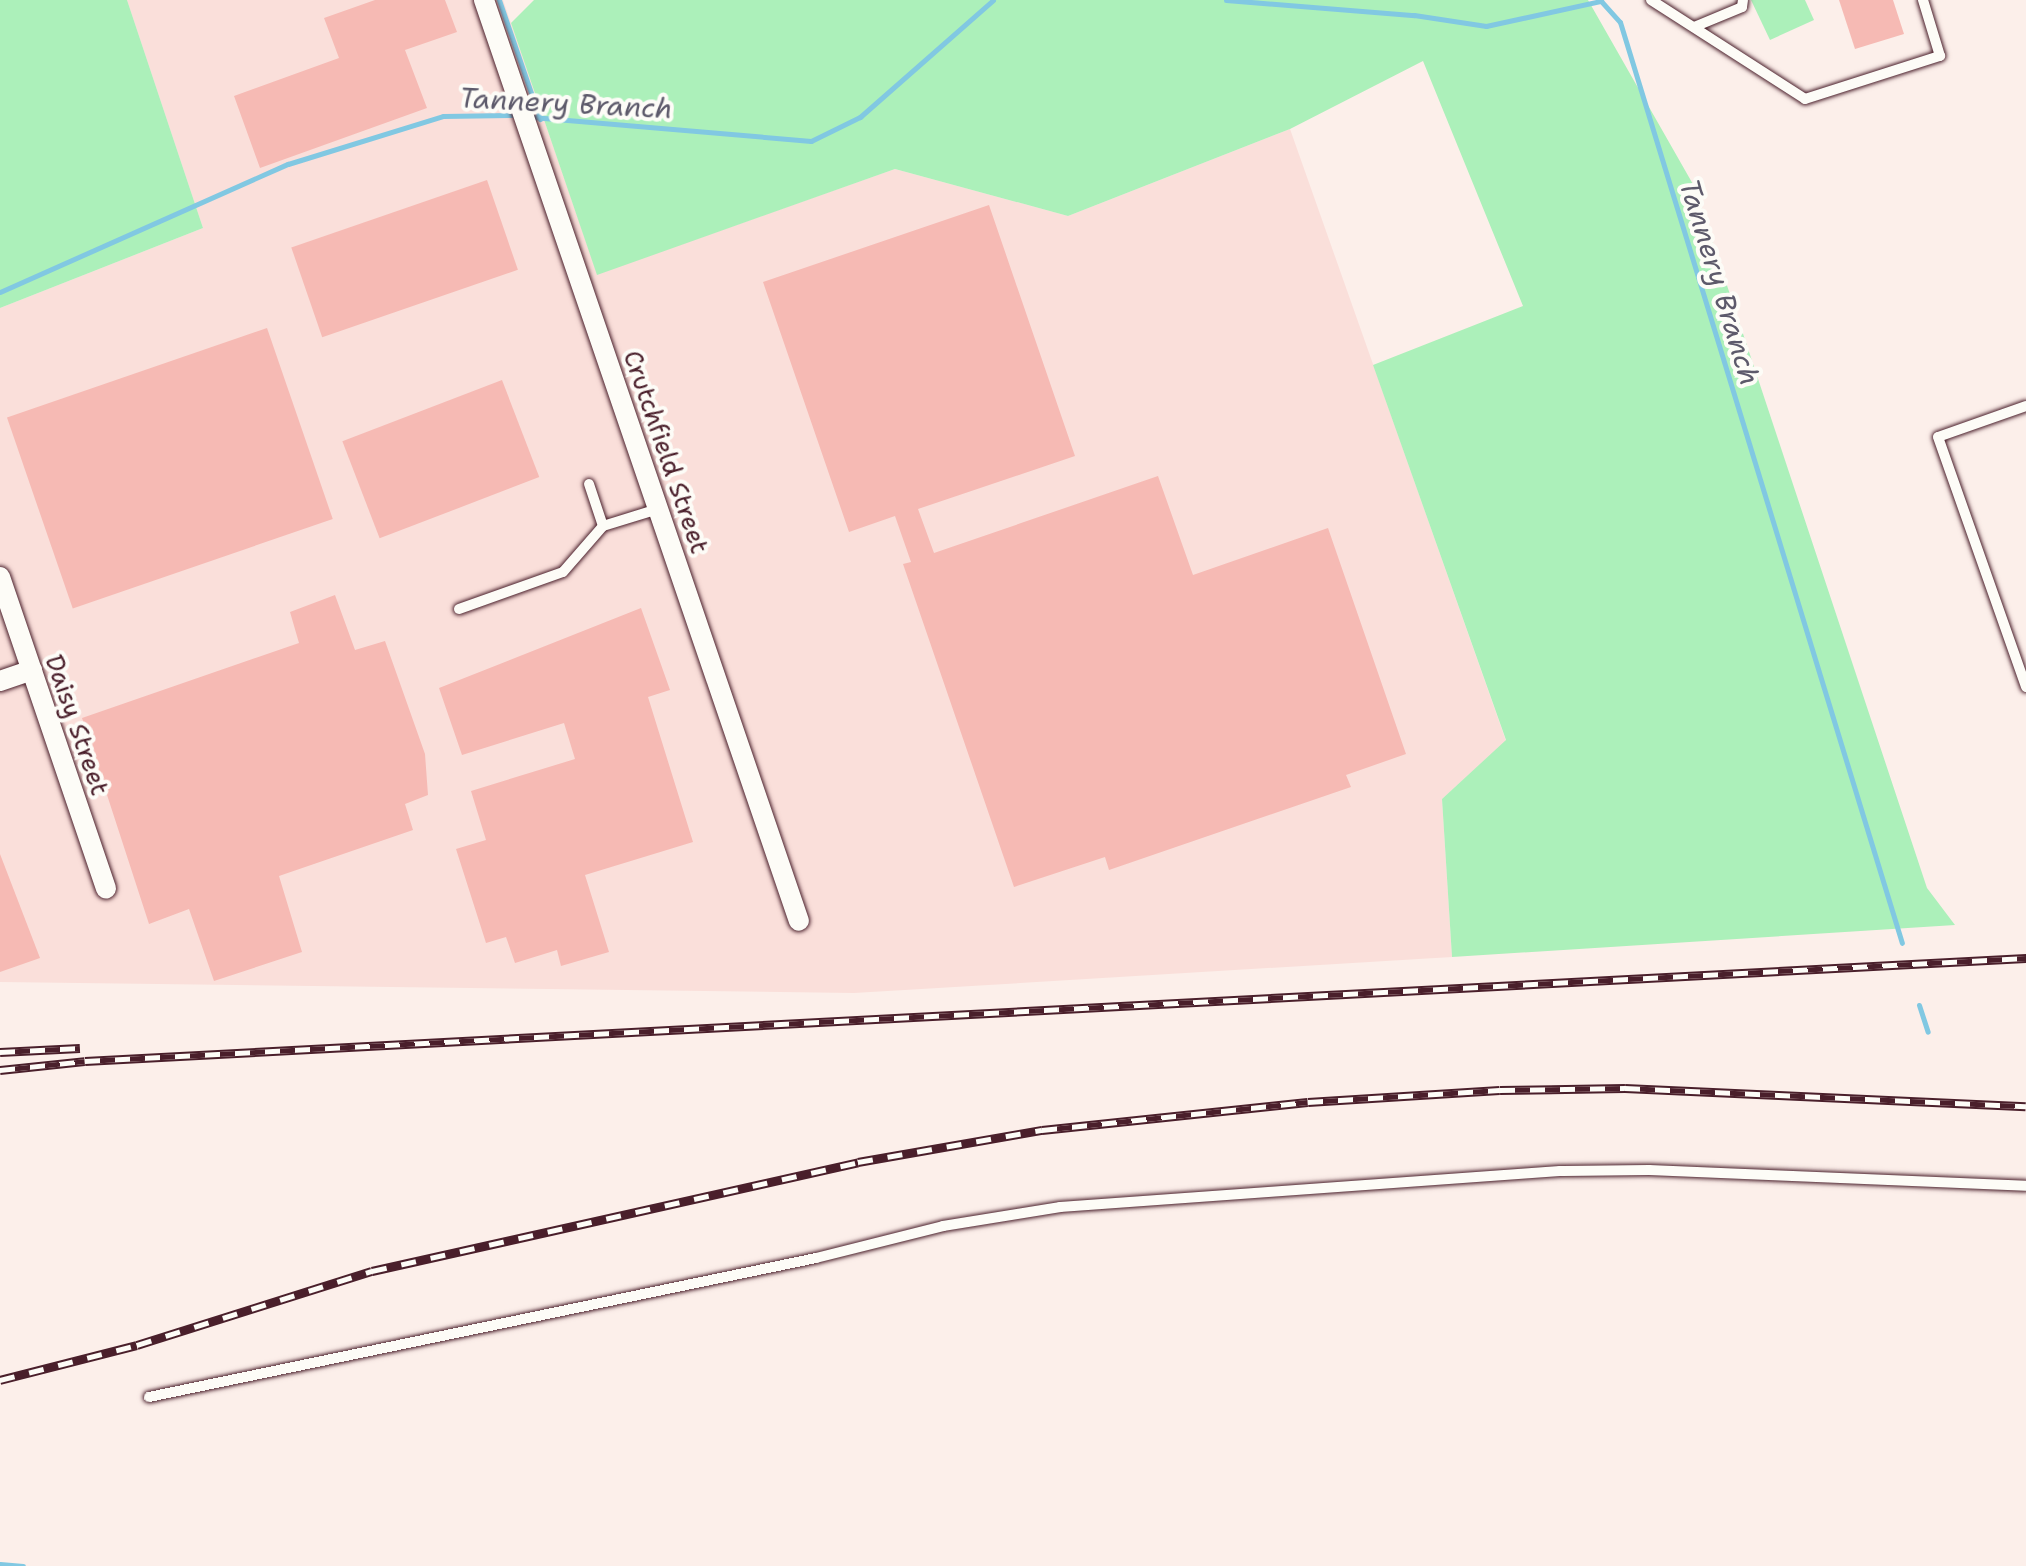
<!DOCTYPE html>
<html>
<head>
<meta charset="utf-8">
<style>
	body { margin:0 }
	#map { position:relative; width:2026px; height:1566px; overflow:hidden; background:#fcefea; font-family:"Shantell Sans",sans-serif }
	div>[style] { position:absolute }
	[style*='--x'] { left:calc(var(--x)*1px); top:calc(var(--y)*1px); width:calc(var(--w)*1px); rotate:calc(var(--a)*1deg) }
	.built>* { inset:0; background:#fadfda }
	.green>* { inset:0; background:#acf0ba }
	.stream>* { height:5px; margin:-2.5px; padding:0 2.5px; transform-origin:2.5px; border-radius:2.5px; background:#81c8e2 }
	.building>* { inset:0; background:#f6bab4; transform-origin:0 0 }
	.roads { filter:drop-shadow(0 0 2px #4a1f2b) drop-shadow(0 0 2px #4a1f2b) }
	.service>* { height:10px; margin:-5px; padding:0 5px; transform-origin:5px; border-radius:5px; background:#fdfcf7 }
	.minor>* { height:20px; margin:-10px; padding:0 10px; transform-origin:10px; border-radius:10px; background:#fdfcf7 }
	.rail>* { height:9px; margin-top:-4.5px; transform-origin:0; background:repeating-linear-gradient(90deg,#fdfcf7 0 15px,#4a1f2b 0 30px); box-sizing:border-box; border-block:2px solid #4a1f2b }
	span { translate:-50% -50%; white-space:nowrap; text-align:center; line-height:1.15; -webkit-text-stroke:8px #fdfcf7; paint-order:stroke }
	.street-label { font-size:25px; color:#4a1f2b }
	.water-label { font-size:28px; color:#5d5a6b; font-style:italic }
</style>
</head>
<body>
<div id="map">
	<div class="built">
		<i style="clip-path:polygon(127px 0,503px 0,597px 274px,895px 169px,1068px 216px,1290px 129px,1506px 741px,1442px 799px,1452px 957px,854px 993px,0 982px,0 308px,203px 228px)"></i>
	</div>
	<div class="green">
		<i style="clip-path:polygon(0 0,127px 0,203px 228px,0 308px)"></i>
		<i style="clip-path:polygon(534px 0,1588px 0,1694px 186px,1927px 888px,1955px 925px,1452px 957px,1442px 799px,1506px 740px,1373px 365px,1523px 306px,1423px 61px,1290px 129px,1068px 216px,895px 169px,597px 275px,511px 23px)"></i>
		<i style="clip-path:polygon(1751px 0,1805px 0,1814px 20px,1770px 40px)"></i>
	</div>
	<div class="stream">
		<i style="--x:499;--y:0;--w:126;--a:71"></i>
		<i style="--x:1226;--y:0;--w:189;--a:4.6"></i>
		<i style="--x:1414;--y:15;--w:73;--a:8.7"></i>
		<i style="--x:1486;--y:26;--w:118;--a:-12.3"></i>
		<i style="--x:1601;--y:1;--w:28;--a:48"></i>
		<i style="--x:1620;--y:22;--w:963;--a:72.98"></i>
		<i style="--x:532;--y:117;--w:280;--a:4.9"></i>
		<i style="--x:811;--y:141;--w:55;--a:-26.1"></i>
		<i style="--x:860;--y:117;--w:177;--a:-41.3"></i>
		<i style="--x:0;--y:292;--w:315;--a:-24"></i>
		<i style="--x:288;--y:164;--w:162;--a:-17.2"></i>
		<i style="--x:443;--y:116;--w:74;--a:-0.8"></i>
		<i style="--x:1919;--y:1005;--w:28;--a:72"></i>
		<i style="--x:0;--y:1564;--w:23;--a:5"></i>
	</div>
	<div class="building">
		<i style="clip-path:polygon(375px 0,445px 0,457px 32px,405px 50px,427px 108px,260px 168px,234px 96px,339px 58px,324px 18px)"></i>
		<i style="clip-path:polygon(1839px 0,1893px 0,1904px 34px,1855px 49px)"></i>
		<i style="left:487px;top:180px;width:95px;height:207px;rotate:71deg"></i>
		<i style="clip-path:polygon(989px 205px,1075px 456px,918px 509px,934px 553px,1158px 476px,1193px 575px,1328px 528px,1406px 754px,1346px 775px,1351px 787px,1109px 870px,1105px 857px,1014px 887px,903px 564px,911px 562px,895px 516px,849px 532px,763px 282px)"></i>
		<i style="left:267px;top:328px;width:202px;height:275px;rotate:71deg"></i>
		<i style="left:502px;top:380px;width:104px;height:171px;rotate:69deg"></i>
		<i style="clip-path:polygon(335px 595px,355px 650px,385px 641px,425px 754px,428px 795px,405px 804px,413px 830px,279px 876px,302px 952px,214px 981px,189px 909px,149px 924px,82px 718px,299px 643px,290px 612px)"></i>
		<i style="clip-path:polygon(641px 608px,670px 690px,648px 697px,693px 842px,585px 875px,609px 952px,561px 966px,557px 950px,515px 963px,506px 937px,486px 943px,456px 849px,486px 840px,471px 791px,575px 759px,564px 723px,462px 755px,439px 688px)"></i>
		<i style="clip-path:polygon(0 854px,40px 958px,0 972px)"></i>
	</div>
	<div class="roads">
		<div class="service">
			<i style="--x:1651;--y:0;--w:183;--a:32.7"></i>
			<i style="--x:1805;--y:99;--w:142;--a:-17.7"></i>
			<i style="--x:1940;--y:56;--w:59;--a:-106.9"></i>
			<i style="--x:1694;--y:27;--w:52;--a:-22.6"></i>
			<i style="--x:1742;--y:7;--w:7;--a:-82"></i>
			<i style="--x:2026;--y:406;--w:93;--a:160.6"></i>
			<i style="--x:1938;--y:437;--w:265;--a:70.6"></i>
			<i style="--x:589;--y:484;--w:44;--a:71.6"></i>
			<i style="--x:603;--y:526;--w:58;--a:-17.2"></i>
			<i style="--x:459;--y:609;--w:110;--a:-19.6"></i>
			<i style="--x:563;--y:572;--w:61;--a:-49"></i>
			<i style="--x:149;--y:1397;--w:681;--a:-11.77"></i>
			<i style="--x:816;--y:1258;--w:131;--a:-14.1"></i>
			<i style="--x:943;--y:1226;--w:119;--a:-9.2"></i>
			<i style="--x:1060;--y:1207;--w:501;--a:-4.12"></i>
			<i style="--x:1560;--y:1171;--w:89;--a:-0.6"></i>
			<i style="--x:1649;--y:1170;--w:377;--a:2.4"></i>
		</div>
		<div class="minor">
			<i style="--x:484;--y:0;--w:973;--a:71.12"></i>
			<i style="--x:0;--y:577;--w:329;--a:71.2"></i>
			<i style="--x:0;--y:681;--w:34;--a:-19"></i>
		</div>
	</div>
	<div class="rail">
		<i style="--x:0;--y:1052;--w:80;--a:-2.9"></i>
		<i style="--x:0;--y:1070;--w:85;--a:-6"></i>
		<i style="--x:85;--y:1061;--w:1944;--a:-3.04"></i>
		<i style="--x:0;--y:1380;--w:141;--a:-14.3"></i>
		<i style="--x:137;--y:1345;--w:246;--a:-17.5"></i>
		<i style="--x:372;--y:1271;--w:498;--a:-12.6"></i>
		<i style="--x:858;--y:1162;--w:187;--a:-9.9"></i>
		<i style="--x:1042;--y:1130;--w:267;--a:-6"></i>
		<i style="--x:1308;--y:1102;--w:192;--a:-3.6"></i>
		<i style="--x:1500;--y:1090;--w:125;--a:-0.9"></i>
		<i style="--x:1625;--y:1088;--w:401;--a:2.6"></i>
	</div>
	<div class="street-label">
		<span style="left:666px;top:452px;rotate:71deg">Crutchfield Street</span>
		<span style="left:77px;top:725px;rotate:71deg">Daisy Street</span>
	</div>
	<div class="water-label">
		<span style="left:566px;top:103px;rotate:3deg">Tannery Branch</span>
		<span style="left:1720px;top:282px;rotate:73deg">Tannery Branch</span>
	</div>
</div>
</body>
</html>
